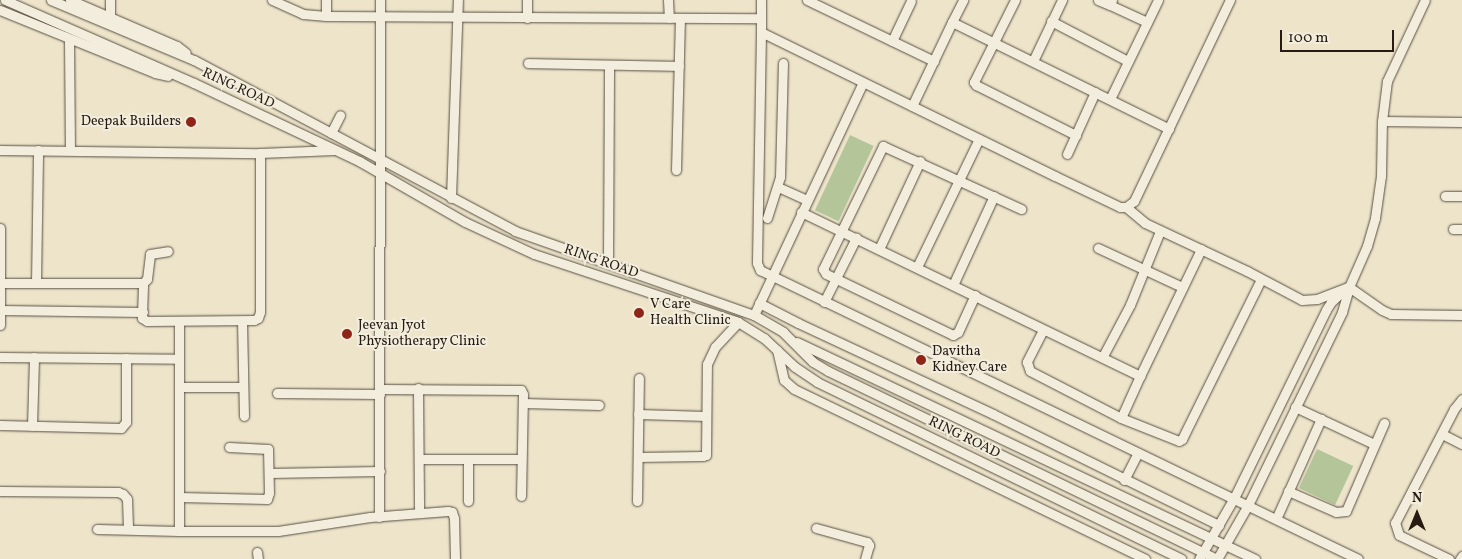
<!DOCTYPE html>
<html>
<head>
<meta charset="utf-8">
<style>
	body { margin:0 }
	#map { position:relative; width:1462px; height:559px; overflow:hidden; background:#ede4ca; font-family:Vollkorn,serif }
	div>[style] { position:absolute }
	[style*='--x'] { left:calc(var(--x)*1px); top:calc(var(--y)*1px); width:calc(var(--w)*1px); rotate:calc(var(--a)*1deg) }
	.green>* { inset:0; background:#b4c59a; transform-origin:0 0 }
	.roads { filter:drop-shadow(0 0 1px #584e41) drop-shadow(0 0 1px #584e41) }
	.minor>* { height:9px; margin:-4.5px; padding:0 4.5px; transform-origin:4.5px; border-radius:4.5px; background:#f3eddd }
	.dots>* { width:14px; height:14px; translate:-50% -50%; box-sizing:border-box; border:2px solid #f3eddd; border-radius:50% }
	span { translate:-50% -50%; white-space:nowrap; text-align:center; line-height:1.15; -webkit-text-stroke:4px #f3eddd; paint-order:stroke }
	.street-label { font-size:14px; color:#271c13 }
	.poi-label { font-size:14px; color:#271c13 }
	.right { translate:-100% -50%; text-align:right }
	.left { translate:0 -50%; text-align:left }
	.north { position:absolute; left:1392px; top:489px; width:50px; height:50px; -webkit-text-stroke:4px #f3eddd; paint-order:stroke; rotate:0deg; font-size:14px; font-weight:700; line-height:20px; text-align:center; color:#271c13 }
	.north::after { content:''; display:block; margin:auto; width:18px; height:22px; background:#271c13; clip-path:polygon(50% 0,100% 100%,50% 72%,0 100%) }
	.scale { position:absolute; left:1280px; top:30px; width:114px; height:22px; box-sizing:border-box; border:2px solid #271c13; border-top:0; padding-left:6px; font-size:15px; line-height:18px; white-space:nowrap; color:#271c13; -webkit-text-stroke:4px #f3eddd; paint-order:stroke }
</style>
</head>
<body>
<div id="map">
	<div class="green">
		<i style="left:850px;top:135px;width:26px;height:83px;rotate:25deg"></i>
		<i style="left:1317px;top:449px;width:40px;height:43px;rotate:25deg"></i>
	</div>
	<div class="roads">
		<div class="minor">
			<i style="--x:5;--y:0;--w:206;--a:23.7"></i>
			<i style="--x:194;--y:83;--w:183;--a:25.3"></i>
			<i style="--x:359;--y:161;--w:122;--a:29.9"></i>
			<i style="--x:465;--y:222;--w:76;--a:24.9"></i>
			<i style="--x:534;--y:254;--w:215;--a:18.4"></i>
			<i style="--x:738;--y:322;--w:31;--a:32"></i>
			<i style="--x:764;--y:338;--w:42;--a:43.1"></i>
			<i style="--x:795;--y:367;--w:27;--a:34"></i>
			<i style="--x:817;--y:382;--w:405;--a:25.9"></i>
			<i style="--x:51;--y:0;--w:155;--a:22.8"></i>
			<i style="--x:194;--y:60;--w:364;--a:28"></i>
			<i style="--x:515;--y:231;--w:253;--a:19.4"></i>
			<i style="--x:754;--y:315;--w:34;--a:30"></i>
			<i style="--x:783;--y:332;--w:42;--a:45"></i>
			<i style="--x:813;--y:362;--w:17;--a:31"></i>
			<i style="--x:828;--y:371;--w:432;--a:25.8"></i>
			<i style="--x:70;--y:0;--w:116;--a:23.3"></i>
			<i style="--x:177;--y:46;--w:11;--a:38"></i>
			<i style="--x:110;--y:0;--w:17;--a:90"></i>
			<i style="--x:272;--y:0;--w:34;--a:24"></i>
			<i style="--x:303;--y:14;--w:23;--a:5"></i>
			<i style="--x:326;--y:16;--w:435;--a:0.3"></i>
			<i style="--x:668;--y:0;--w:18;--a:87"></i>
			<i style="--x:761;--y:0;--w:32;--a:90"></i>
			<i style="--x:761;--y:32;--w:327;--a:26.1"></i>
			<i style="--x:1055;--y:176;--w:72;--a:25.5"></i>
			<i style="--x:1120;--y:207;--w:6;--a:0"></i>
			<i style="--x:1126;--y:207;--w:10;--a:-37"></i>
			<i style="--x:1134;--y:201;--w:223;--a:-64.5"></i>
			<i style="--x:807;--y:0;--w:141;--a:25.7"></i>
			<i style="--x:1015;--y:0;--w:92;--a:116.6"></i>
			<i style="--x:974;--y:82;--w:4;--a:56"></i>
			<i style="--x:976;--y:85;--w:112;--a:26.6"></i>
			<i style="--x:1098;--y:0;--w:13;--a:23"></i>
			<i style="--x:1112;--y:0;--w:5;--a:112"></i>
			<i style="--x:1110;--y:5;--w:41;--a:24.7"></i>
			<i style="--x:0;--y:10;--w:167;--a:22.1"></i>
			<i style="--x:155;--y:73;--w:13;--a:13"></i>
			<i style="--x:326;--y:16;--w:16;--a:-90"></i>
			<i style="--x:527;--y:18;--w:18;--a:-90"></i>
			<i style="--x:1051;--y:21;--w:87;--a:27.5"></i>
			<i style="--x:952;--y:22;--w:25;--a:-63"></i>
			<i style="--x:761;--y:32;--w:231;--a:91"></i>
			<i style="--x:757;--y:263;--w:8;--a:67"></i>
			<i style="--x:760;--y:270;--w:664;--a:25.79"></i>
			<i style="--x:69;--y:39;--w:111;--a:89.5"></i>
			<i style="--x:892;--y:41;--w:44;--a:-64.6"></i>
			<i style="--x:1033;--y:61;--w:68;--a:-64.6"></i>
			<i style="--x:528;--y:63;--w:151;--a:1.1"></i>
			<i style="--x:1110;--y:99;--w:110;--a:-64.1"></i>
			<i style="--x:912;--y:106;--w:93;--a:-64.5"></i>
			<i style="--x:952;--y:22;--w:242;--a:26.2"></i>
			<i style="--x:1382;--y:121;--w:80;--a:0.7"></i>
			<i style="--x:331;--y:133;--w:20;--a:-63"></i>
			<i style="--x:0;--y:150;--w:260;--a:0.7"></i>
			<i style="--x:260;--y:153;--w:75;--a:-2.3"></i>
			<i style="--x:1067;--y:154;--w:68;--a:-65.7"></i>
			<i style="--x:676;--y:170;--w:152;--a:-88.5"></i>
			<i style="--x:778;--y:187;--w:32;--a:24"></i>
			<i style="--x:1445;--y:196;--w:17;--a:0"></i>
			<i style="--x:451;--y:198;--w:198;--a:-88"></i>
			<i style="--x:1126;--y:207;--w:25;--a:40"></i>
			<i style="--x:1145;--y:223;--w:113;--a:25.2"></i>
			<i style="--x:1247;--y:271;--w:62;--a:27.8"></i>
			<i style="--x:1302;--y:300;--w:15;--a:-4"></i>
			<i style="--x:1317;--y:299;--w:34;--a:-21"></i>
			<i style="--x:1349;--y:287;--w:40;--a:34.9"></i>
			<i style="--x:1382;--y:310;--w:10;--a:24"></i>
			<i style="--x:1391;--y:314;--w:71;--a:0.8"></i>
			<i style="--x:801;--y:212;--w:377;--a:25.8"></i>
			<i style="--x:1140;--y:376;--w:141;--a:-64.3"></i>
			<i style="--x:767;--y:218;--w:43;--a:-72.4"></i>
			<i style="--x:780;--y:177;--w:114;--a:-88.5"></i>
			<i style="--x:0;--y:228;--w:55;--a:90"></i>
			<i style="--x:0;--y:283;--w:140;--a:0"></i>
			<i style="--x:140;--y:283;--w:4;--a:45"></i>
			<i style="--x:143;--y:286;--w:32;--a:92"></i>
			<i style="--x:142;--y:318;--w:6;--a:31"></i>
			<i style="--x:147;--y:321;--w:107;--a:-0.5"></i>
			<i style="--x:254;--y:320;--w:4;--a:-27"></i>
			<i style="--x:258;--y:318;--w:6;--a:-72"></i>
			<i style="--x:260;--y:312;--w:159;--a:-90"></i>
			<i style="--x:1453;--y:229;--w:9;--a:0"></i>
			<i style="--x:1098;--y:248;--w:93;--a:24.9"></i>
			<i style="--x:879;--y:249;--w:97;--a:-65"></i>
			<i style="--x:608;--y:263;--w:197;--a:-89.7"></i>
			<i style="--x:917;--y:267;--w:142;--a:-64.2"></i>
			<i style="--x:36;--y:283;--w:133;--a:-89.1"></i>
			<i style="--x:142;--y:284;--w:7;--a:-45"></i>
			<i style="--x:147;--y:279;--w:25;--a:-83"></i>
			<i style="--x:150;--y:254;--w:18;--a:-9"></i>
			<i style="--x:953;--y:285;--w:98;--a:-65.3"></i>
			<i style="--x:975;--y:295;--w:41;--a:114.7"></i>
			<i style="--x:958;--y:332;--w:6;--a:149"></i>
			<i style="--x:953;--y:335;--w:141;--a:-154.3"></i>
			<i style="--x:826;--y:274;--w:6;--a:-121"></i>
			<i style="--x:823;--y:269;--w:137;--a:-64"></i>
			<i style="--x:883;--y:146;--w:152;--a:24.5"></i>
			<i style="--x:824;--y:302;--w:72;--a:-63.4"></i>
			<i style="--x:759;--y:303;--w:44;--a:27.1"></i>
			<i style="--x:798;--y:323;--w:215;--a:25"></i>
			<i style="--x:993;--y:414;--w:252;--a:26.2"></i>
			<i style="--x:0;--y:310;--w:143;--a:0.8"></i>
			<i style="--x:754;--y:315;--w:257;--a:-64.9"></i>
			<i style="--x:179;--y:321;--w:210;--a:90"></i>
			<i style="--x:179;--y:531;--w:99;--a:0"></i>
			<i style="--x:278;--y:531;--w:93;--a:-8.7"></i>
			<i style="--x:370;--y:517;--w:78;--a:-4.4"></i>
			<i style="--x:448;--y:511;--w:4;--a:14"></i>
			<i style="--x:452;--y:512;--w:6;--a:72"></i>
			<i style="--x:454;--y:518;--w:41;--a:88.6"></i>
			<i style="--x:242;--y:321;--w:95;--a:88.8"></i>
			<i style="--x:0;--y:325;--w:42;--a:-90"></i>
			<i style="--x:1043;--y:330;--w:36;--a:117"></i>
			<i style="--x:1027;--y:362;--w:9;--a:72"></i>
			<i style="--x:1030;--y:371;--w:102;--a:27.3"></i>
			<i style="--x:1121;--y:418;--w:62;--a:21.6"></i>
			<i style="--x:1179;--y:441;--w:4;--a:-34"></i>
			<i style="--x:1182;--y:439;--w:178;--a:-63.7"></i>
			<i style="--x:797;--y:342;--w:507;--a:25.35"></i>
			<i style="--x:777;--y:350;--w:31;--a:77"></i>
			<i style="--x:784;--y:380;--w:13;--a:42"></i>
			<i style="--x:794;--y:389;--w:390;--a:25.8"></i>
			<i style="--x:1103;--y:356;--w:58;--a:-62.1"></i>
			<i style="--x:1130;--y:305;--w:80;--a:-67.9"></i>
			<i style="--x:0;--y:357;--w:179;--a:0.6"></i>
			<i style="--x:179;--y:387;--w:64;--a:0"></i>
			<i style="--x:418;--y:388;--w:125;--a:89.5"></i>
			<i style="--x:380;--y:389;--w:141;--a:0.4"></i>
			<i style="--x:521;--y:390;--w:4;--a:63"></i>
			<i style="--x:523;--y:394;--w:102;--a:91.1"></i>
			<i style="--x:277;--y:393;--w:103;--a:0.6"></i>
			<i style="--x:523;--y:403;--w:76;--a:1.5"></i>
			<i style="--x:1295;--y:407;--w:87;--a:25.1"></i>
			<i style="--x:638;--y:414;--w:68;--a:1.7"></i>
			<i style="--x:1121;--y:418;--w:46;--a:-65.7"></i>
			<i style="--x:0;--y:425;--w:121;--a:1.4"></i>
			<i style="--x:121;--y:428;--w:8;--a:-50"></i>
			<i style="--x:126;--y:422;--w:64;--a:-90"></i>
			<i style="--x:32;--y:426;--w:69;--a:-88.3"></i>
			<i style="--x:1442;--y:434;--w:22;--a:27"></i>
			<i style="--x:638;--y:457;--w:65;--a:-0.9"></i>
			<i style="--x:703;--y:456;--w:3;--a:-18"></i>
			<i style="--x:706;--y:455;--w:91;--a:-89.4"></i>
			<i style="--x:707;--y:364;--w:19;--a:-65"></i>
			<i style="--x:715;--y:347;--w:34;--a:-47"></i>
			<i style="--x:419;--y:459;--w:102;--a:0"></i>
			<i style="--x:270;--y:473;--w:110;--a:-1"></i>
			<i style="--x:1124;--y:480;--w:30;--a:-63"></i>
			<i style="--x:0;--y:491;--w:118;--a:0.5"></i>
			<i style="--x:118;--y:492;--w:5;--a:22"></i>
			<i style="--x:123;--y:494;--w:6;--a:51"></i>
			<i style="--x:127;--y:499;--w:30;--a:88"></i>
			<i style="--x:1288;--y:491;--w:52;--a:23.6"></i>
			<i style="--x:1336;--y:512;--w:10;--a:-6"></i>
			<i style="--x:1346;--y:511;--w:96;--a:-66.6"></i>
			<i style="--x:179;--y:497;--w:88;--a:1.3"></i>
			<i style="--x:267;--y:499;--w:6;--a:-72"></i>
			<i style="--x:269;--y:493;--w:44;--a:-91.3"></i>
			<i style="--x:268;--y:449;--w:39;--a:-177"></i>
			<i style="--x:468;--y:501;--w:42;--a:-90"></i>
			<i style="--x:637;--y:501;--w:123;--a:-89.1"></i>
			<i style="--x:379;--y:517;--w:517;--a:-89.89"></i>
			<i style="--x:1276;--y:519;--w:110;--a:-65.8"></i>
			<i style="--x:816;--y:528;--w:53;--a:15.4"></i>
			<i style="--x:867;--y:542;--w:4;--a:56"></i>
			<i style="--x:869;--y:545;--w:15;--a:106"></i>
			<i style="--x:97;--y:529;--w:82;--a:1.4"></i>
			<i style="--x:257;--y:552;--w:7;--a:82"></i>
			<i style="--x:1199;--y:559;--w:70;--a:-60.2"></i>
			<i style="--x:1234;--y:498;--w:209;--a:-63.9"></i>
			<i style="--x:1326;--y:310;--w:9;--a:-58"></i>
			<i style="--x:1331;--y:302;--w:16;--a:-43"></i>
			<i style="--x:1217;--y:559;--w:62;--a:-60.1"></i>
			<i style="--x:1248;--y:505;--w:215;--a:-64"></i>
			<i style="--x:1342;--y:312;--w:26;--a:-74"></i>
			<i style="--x:1349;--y:287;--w:45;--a:-66.3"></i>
			<i style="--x:1367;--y:246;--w:29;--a:-74"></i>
			<i style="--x:1375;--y:218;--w:42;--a:-81.9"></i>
			<i style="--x:1381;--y:176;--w:55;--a:-89"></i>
			<i style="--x:1382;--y:121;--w:40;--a:-82.9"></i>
			<i style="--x:1387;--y:81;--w:89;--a:-64.9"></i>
			<i style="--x:1449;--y:559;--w:55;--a:-154.4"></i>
			<i style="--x:1399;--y:535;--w:13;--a:-108"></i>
			<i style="--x:1395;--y:523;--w:128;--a:-62.6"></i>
			<i style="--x:1454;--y:409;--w:13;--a:-51"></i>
			<i style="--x:1460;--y:559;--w:4;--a:-56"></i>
		</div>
	</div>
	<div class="dots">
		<i style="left:191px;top:122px;background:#8f2418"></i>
		<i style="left:639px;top:313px;background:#8f2418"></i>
		<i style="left:347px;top:334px;background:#8f2418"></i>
		<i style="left:921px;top:360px;background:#8f2418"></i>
	</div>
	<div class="street-label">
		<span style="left:238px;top:89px;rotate:25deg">RING ROAD</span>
		<span style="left:601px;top:262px;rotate:19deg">RING ROAD</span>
		<span style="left:964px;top:438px;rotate:26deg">RING ROAD</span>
	</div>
	<div class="poi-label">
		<span class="right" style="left:181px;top:122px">Deepak Builders</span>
		<span class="left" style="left:650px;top:313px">V Care<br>Health Clinic</span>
		<span class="left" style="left:358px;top:334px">Jeevan Jyot<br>Physiotherapy Clinic</span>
		<span class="left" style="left:932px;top:360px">Davitha<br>Kidney Care</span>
	</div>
	<div class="north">N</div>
	<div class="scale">100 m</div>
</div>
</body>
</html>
